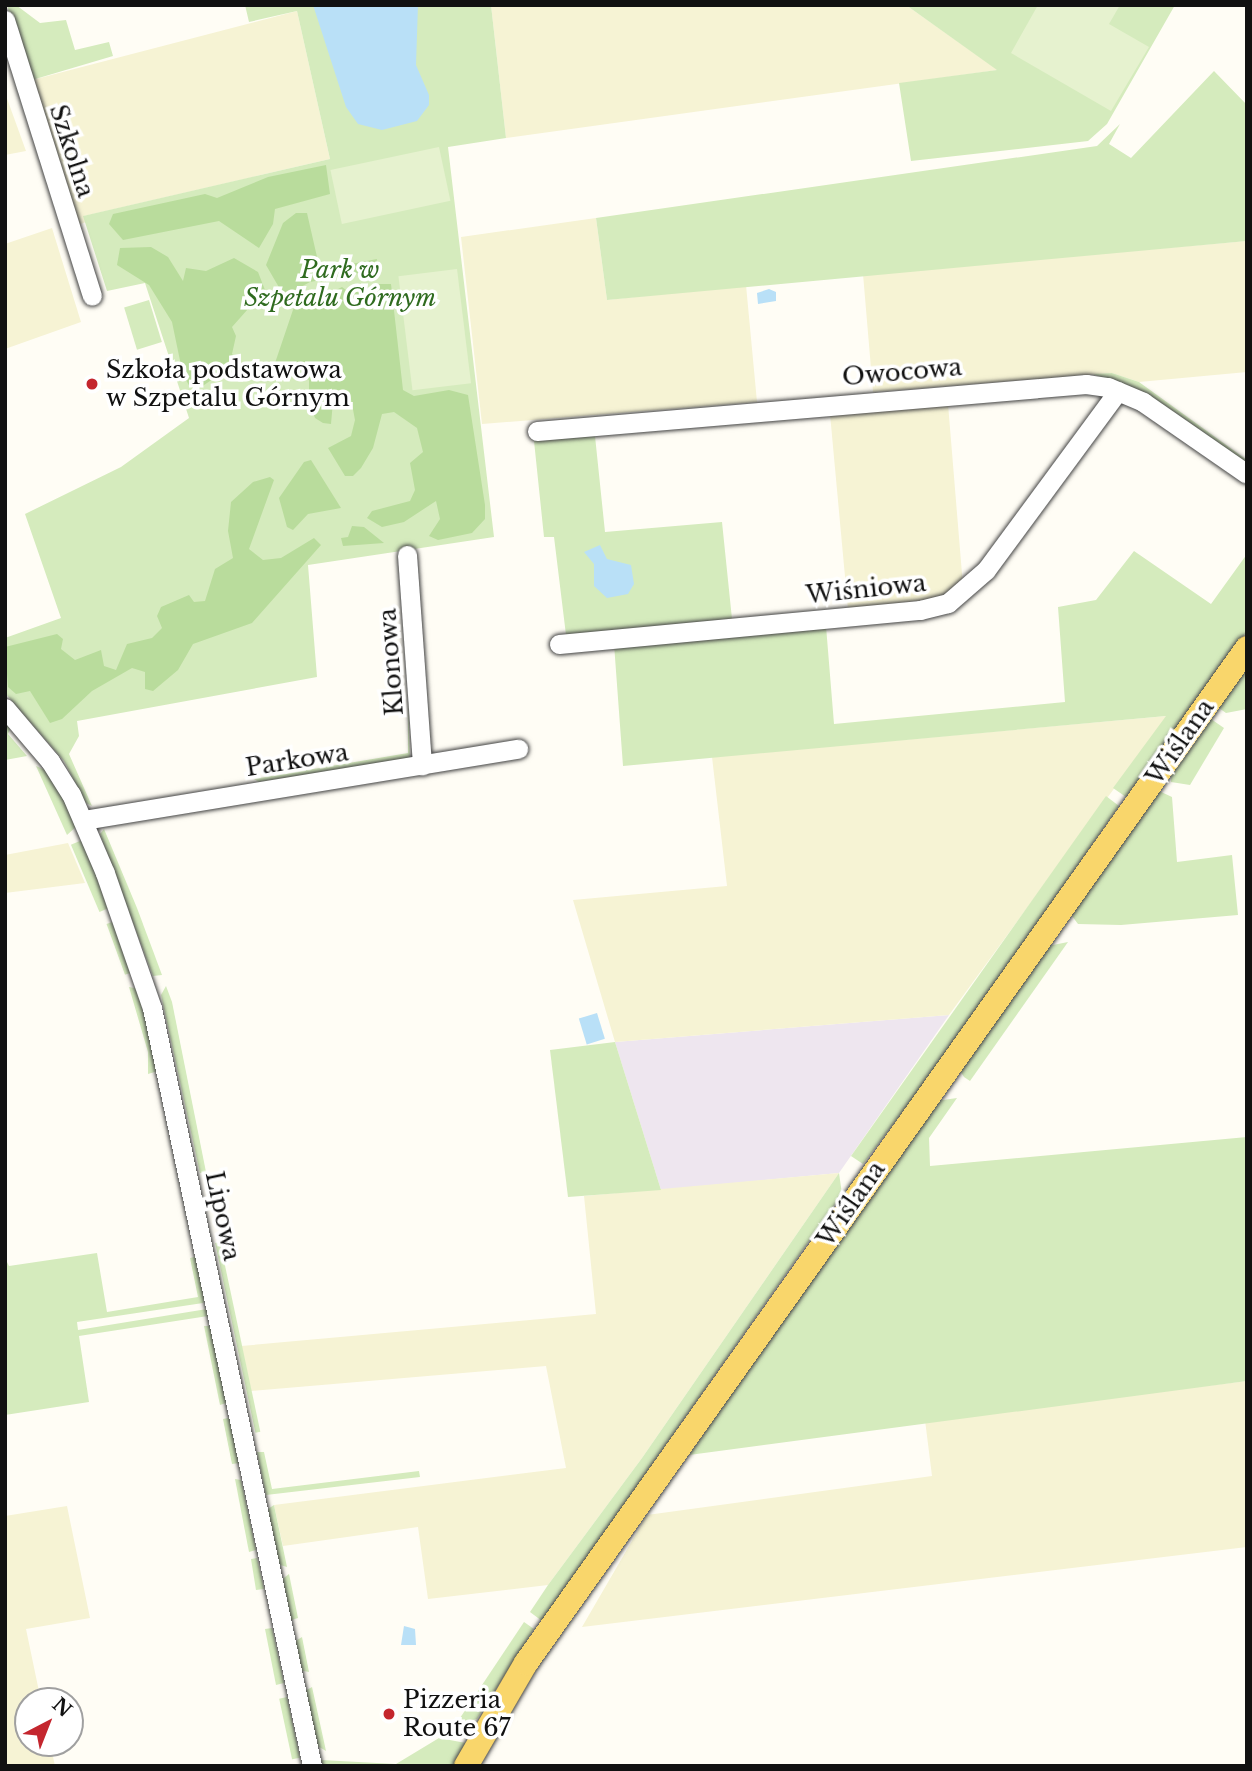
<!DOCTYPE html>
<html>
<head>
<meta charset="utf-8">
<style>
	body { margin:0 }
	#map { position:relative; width:1252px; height:1771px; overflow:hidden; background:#fffdf5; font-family:"Libre Baskerville",serif }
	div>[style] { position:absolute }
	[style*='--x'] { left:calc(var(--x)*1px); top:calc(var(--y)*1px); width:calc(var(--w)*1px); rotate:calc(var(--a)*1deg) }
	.industrial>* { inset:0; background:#eee6ef }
	.farmland>* { inset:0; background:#f6f3d4 }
	.green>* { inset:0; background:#d5ebbd; transform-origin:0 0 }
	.forest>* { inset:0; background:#b9dc9c }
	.pitch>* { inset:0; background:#e6f2cf; transform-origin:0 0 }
	.water>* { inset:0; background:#b9e0f7; transform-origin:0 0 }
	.roads { filter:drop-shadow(0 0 2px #444) drop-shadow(0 0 2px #444) }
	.minor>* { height:19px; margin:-9.5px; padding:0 9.5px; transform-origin:9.5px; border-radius:9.5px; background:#fff }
	.major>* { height:24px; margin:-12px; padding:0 12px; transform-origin:12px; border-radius:12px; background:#f9d66b }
	.dots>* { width:19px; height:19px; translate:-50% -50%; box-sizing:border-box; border:4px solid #fff; border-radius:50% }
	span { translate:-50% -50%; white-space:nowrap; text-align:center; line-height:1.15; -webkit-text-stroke:7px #fff; paint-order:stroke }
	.street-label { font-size:24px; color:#111 }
	.park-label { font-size:24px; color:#2f6b1f; font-style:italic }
	.poi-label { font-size:24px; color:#111 }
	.left { translate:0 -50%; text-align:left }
	.frame { position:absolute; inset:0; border:7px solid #111; pointer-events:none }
	.north { position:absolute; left:14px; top:1687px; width:70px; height:70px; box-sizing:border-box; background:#fff; border:2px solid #a0a0a0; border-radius:50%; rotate:42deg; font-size:19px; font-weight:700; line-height:28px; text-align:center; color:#111 }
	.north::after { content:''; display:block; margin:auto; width:24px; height:32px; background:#c4262e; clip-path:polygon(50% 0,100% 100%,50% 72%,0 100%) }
</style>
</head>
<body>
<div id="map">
	<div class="industrial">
		<i style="clip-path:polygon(949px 1015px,839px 1173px,661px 1190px,615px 1042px)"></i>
	</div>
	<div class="farmland">
		<i style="clip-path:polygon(491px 5px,906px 5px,998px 70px,506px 138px)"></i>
		<i style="clip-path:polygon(297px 11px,330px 159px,84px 216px,86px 222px,78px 225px,32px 80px)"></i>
		<i style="clip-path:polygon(5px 93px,26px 151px,5px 155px)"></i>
		<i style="clip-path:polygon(596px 218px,607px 300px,746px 285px,757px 402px,482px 424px,461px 237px)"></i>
		<i style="clip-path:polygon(52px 228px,81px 322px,5px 349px,5px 244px)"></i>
		<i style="clip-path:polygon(1247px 241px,1247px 372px,1139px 382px,1112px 373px,873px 392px,863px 274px)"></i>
		<i style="clip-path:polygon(948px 404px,963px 586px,942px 598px,848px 609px,830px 414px)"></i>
		<i style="clip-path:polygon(1167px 716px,949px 1015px,615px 1042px,573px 900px,727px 886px,712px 757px)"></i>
		<i style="clip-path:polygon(68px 843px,85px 883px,5px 893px,5px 855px)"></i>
		<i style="clip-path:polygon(839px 1173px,642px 1458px,548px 1585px,428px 1599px,418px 1527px,283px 1546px,274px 1505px,566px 1468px,546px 1366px,251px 1391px,241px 1346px,596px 1314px,584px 1196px)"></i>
		<i style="clip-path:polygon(1247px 1381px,1247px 1547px,582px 1627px,647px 1515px,932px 1476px,925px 1420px)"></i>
		<i style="clip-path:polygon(67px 1506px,90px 1618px,26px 1629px,41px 1701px,28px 1701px,28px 1743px,50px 1743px,55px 1766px,5px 1766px,5px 1516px)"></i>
	</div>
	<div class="green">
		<i style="clip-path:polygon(7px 5px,16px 5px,40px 23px,66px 20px,75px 50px,109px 42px,113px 56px,32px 80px)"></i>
		<i style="clip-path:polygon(245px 5px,491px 5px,506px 138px,448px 147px,494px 537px,308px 565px,317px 677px,77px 721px,79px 736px,69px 754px,92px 806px,86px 803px,64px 761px,5px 693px,5px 638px,61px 618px,25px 514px,121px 467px,189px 418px,145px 283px,107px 291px,83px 216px,330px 159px,297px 11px,249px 22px)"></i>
		<i style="clip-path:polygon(906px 5px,1175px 5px,1107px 124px,1088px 141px,911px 161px,899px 83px,997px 70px)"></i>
		<i style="clip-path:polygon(1214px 71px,1247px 105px,1247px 241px,607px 300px,596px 218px,1097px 146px,1120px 124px,1109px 144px,1131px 158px)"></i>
		<i style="left:149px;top:300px;width:44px;height:26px;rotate:73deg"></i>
		<i style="clip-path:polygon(1112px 373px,1139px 382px,1247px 460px,1247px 467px,1122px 386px,1093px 374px)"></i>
		<i style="clip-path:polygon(595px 436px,605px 532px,722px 522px,732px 619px,566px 635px,554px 537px,544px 537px,534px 441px)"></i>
		<i style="clip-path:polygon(1134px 551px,1211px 604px,1247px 554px,1247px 631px,1126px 797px,1113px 788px,1166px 716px,623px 766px,614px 644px,826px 626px,834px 724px,1065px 702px,1058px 607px,1096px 600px)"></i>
		<i style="clip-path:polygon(1247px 662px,1247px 709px,1226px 713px,1219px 708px)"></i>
		<i style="clip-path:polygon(408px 697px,410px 759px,259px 782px,254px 779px,408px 753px)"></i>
		<i style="clip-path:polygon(1211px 719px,1224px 728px,1190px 785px,1171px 782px,1171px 775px)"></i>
		<i style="clip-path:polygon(5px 720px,11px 727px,8px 734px,27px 756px,5px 760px)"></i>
		<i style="clip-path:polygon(36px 766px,45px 770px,64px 797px,77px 826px,67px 835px)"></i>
		<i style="clip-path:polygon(1157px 790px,1172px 797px,1177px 862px,1232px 855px,1238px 915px,1121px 925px,1078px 924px,1069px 912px)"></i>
		<i style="clip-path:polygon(1106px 796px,1119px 806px,947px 1053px,863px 1164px,851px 1156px)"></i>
		<i style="clip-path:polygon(104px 829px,137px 908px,162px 975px,153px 976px,100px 834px)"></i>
		<i style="left:82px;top:840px;width:73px;height:12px;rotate:67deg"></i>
		<i style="left:115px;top:921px;width:54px;height:9px;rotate:70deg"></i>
		<i style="clip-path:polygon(1068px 942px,970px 1081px,964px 1077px,959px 1069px,1048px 946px)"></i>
		<i style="clip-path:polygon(166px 986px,172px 1002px,206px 1172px,200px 1173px,161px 995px)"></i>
		<i style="clip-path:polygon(129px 987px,139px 989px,158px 1071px,148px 1074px,148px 1052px)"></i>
		<i style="clip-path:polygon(615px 1042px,661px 1190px,568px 1197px,550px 1050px)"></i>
		<i style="clip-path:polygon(957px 1098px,929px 1138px,930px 1166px,1247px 1137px,1247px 1381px,689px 1455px,936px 1101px)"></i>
		<i style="clip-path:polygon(839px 1173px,842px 1194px,542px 1621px,530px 1612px,548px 1585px,642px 1458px)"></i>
		<i style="left:220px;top:1242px;width:194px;height:5px;rotate:78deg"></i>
		<i style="clip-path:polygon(97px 1253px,107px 1312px,198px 1297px,190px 1258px,198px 1256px,208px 1295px,203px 1303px,77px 1322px,78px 1330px,207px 1309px,208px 1316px,79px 1336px,89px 1402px,5px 1415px,5px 1258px,9px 1266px)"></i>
		<i style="clip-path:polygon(204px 1326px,211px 1326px,229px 1402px,220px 1405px)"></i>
		<i style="clip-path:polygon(233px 1417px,239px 1463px,232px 1464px,223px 1419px)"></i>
		<i style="clip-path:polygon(257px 1452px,264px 1452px,272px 1489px,419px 1471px,420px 1477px,266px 1495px)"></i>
		<i style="clip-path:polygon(235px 1479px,241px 1480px,256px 1550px,249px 1552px)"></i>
		<i style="clip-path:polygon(274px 1505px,287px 1567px,277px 1564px,268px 1509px)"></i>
		<i style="clip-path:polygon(257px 1558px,264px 1589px,256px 1590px,251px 1559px)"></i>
		<i style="clip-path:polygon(289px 1574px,298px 1618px,288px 1621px,280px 1581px)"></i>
		<i style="clip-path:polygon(524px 1622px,534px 1629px,477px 1719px,456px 1724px)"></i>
		<i style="clip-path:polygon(272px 1628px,284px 1683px,276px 1685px,265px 1629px)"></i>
		<i style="clip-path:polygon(302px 1637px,309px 1672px,298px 1670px,294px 1642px)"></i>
		<i style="clip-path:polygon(312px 1687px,326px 1751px,316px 1745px,303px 1692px)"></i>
		<i style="left:287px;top:1697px;width:62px;height:8px;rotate:78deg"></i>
		<i style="clip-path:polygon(439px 1738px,466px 1743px,455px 1766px,323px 1766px,321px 1760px,396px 1764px)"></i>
	</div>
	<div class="forest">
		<i style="clip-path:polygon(326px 165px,330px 194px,275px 209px,273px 224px,259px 248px,219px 221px,123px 240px,109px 224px,113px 214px,205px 194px,217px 198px,268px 177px)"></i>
		<i style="clip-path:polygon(296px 213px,307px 213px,320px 270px,377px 259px,375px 270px,310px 282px,284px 296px,266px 265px,283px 223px)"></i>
		<i style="clip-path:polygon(151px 247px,168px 257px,183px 281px,186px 268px,206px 271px,234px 258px,258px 272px,265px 290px,232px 327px,236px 336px,232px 354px,237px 359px,234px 365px,198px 389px,190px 387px,183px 375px,172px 322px,149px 285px,117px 265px,120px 248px)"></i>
		<i style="clip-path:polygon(377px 284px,391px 284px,403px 390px,414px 396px,449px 390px,468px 395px,485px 505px,485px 519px,472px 533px,438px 540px,429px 536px,440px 519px,436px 501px,404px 522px,382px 527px,367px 518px,372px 511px,410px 501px,415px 490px,410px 463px,423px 452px,417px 428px,394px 412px,382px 414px,373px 448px,361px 468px,353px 476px,345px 476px,328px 448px,351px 436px,355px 420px,350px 394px,334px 390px,331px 424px,323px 423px,315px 418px,309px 402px,309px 380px,275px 363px,297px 298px,324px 296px,342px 287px,350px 293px,359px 287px,370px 302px,378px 295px)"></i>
		<i style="clip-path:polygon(311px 460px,341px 508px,308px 514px,293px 530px,287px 527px,279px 498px,304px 462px)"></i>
		<i style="clip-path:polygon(270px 477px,274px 480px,249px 549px,263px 560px,281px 558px,314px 538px,321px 545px,252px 623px,193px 644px,178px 670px,153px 691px,145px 689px,145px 672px,132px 668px,92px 691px,62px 719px,50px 723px,30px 691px,16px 694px,8px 687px,5px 647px,57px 634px,63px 639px,61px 649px,75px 660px,101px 650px,104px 666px,116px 670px,127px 644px,152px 638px,162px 628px,157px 616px,161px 607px,189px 595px,194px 602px,205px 601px,215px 569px,233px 558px,228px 531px,231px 502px,253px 482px)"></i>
		<i style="clip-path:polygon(352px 526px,364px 527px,384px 543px,343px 546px,341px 538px,348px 537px)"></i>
	</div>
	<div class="pitch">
		<i style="clip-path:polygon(1038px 5px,1120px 5px,1109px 24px,1149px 47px,1111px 111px,1011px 53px)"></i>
		<i style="left:439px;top:147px;width:55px;height:111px;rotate:78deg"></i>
		<i style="left:457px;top:269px;width:115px;height:59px;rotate:83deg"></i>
	</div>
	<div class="water">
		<i style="clip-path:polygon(313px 5px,418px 5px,416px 65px,429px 95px,429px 105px,417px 121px,382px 130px,358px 124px,346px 107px)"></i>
		<i style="clip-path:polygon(769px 289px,776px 292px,776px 301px,758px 304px,757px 293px)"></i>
		<i style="clip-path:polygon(600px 545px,607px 559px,631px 565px,634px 584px,628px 594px,607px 598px,594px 586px,594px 564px,584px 552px)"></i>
		<i style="left:597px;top:1013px;width:27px;height:19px;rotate:73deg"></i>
		<i style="clip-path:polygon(404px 1626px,415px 1629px,416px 1645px,401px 1645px)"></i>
	</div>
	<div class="roads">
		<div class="minor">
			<i style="--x:5;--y:20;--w:289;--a:72.5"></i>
			<i style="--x:537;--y:431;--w:551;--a:-4.89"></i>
			<i style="--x:1086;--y:384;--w:22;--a:8"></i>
			<i style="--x:1108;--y:387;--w:38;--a:23"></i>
			<i style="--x:1143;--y:402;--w:126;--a:34.7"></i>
			<i style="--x:407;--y:555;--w:211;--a:85.9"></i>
			<i style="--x:559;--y:644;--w:363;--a:-5.4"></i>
			<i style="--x:920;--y:610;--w:29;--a:-14"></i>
			<i style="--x:948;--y:603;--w:50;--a:-41"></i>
			<i style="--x:986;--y:570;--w:222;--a:-53.6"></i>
			<i style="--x:5;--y:708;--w:70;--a:49.7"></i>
			<i style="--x:50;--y:761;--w:39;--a:58"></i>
			<i style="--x:71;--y:794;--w:86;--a:66.7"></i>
			<i style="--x:105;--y:873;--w:143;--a:70.8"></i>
			<i style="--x:152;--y:1008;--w:775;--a:78.08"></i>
			<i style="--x:83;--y:820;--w:441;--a:-9.3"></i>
		</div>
		<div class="major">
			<i style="--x:466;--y:1766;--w:119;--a:-59.8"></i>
			<i style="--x:526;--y:1663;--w:1245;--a:-54.61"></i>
		</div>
	</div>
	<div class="dots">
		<i style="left:92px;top:384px;background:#c4262e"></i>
		<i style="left:389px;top:1714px;background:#c4262e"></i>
	</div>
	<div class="street-label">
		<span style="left:72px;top:151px;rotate:72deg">Szkolna</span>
		<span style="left:902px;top:372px;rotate:-5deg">Owocowa</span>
		<span style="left:866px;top:589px;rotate:-6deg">Wiśniowa</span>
		<span style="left:391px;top:662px;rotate:-94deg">Klonowa</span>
		<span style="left:1180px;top:742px;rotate:-55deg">Wiślana</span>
		<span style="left:297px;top:760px;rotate:-9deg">Parkowa</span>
		<span style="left:851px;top:1204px;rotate:-55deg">Wiślana</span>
		<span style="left:223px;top:1216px;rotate:78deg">Lipowa</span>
	</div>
	<div class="park-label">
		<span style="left:340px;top:284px">Park w<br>Szpetalu Górnym</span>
	</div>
	<div class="poi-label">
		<span class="left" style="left:106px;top:384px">Szkoła podstawowa<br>w Szpetalu Górnym</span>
		<span class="left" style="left:403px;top:1714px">Pizzeria<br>Route 67</span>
	</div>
	<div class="frame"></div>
	<div class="north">N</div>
</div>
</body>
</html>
